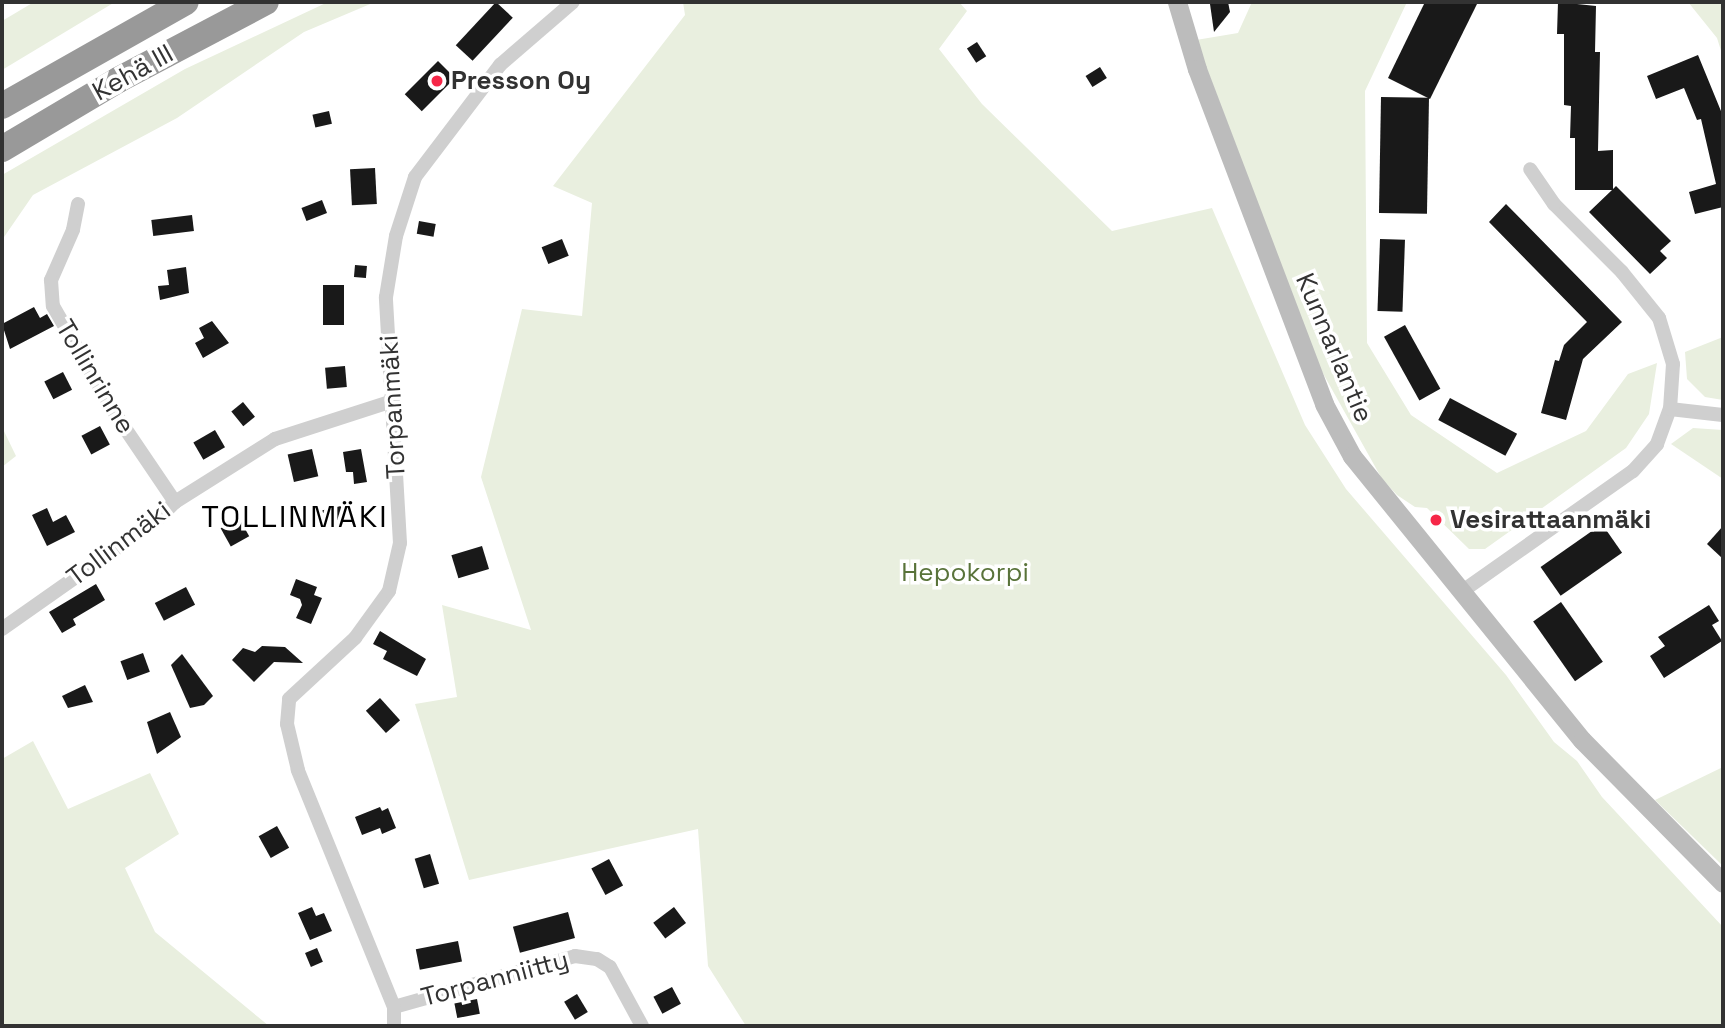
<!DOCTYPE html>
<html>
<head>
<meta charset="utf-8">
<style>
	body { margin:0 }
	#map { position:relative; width:1725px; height:1028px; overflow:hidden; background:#fff; font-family:"Space Grotesk",sans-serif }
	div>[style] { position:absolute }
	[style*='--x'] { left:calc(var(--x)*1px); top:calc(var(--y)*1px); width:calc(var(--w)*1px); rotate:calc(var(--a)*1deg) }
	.green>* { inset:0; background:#e9efdf }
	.building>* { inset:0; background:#191919; transform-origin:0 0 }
	.street>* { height:14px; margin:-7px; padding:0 7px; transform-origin:7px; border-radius:7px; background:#cfcfcf }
	.secondary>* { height:19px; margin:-9.5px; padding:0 9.5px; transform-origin:9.5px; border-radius:9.5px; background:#bcbcbc }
	.highway>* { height:26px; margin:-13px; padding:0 13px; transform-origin:13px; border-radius:13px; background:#999 }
	.dots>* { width:19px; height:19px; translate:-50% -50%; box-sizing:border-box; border:4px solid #fff; border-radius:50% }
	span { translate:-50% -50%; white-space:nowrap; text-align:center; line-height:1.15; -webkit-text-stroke:7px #fff; paint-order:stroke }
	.street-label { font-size:26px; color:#323232 }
	.poi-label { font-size:26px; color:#323232; font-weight:700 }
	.left { translate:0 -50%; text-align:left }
	.park-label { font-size:26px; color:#59733a }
	.quarter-label { font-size:30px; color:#000; letter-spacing:2px }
	.frame { position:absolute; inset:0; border:4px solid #323232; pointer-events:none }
</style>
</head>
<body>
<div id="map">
	<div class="green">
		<i style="clip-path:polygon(34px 2px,115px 2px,2px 70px,2px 21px)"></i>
		<i style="clip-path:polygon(328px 2px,375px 2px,304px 32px,177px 118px,33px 195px,2px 240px,2px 175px,185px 69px)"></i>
		<i style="clip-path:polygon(683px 2px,959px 2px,967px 11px,939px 49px,982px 104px,1112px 231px,1212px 208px,1305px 425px,1346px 489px,1506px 675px,1554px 742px,1577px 761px,1602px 797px,1723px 927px,1723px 1026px,746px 1026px,708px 966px,698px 829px,469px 880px,415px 704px,457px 697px,442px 605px,531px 630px,481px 477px,522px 309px,582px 316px,592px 203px,553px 186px,685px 15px)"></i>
		<i style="clip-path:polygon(1252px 2px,1407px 2px,1365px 91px,1367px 343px,1411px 415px,1497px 473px,1586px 431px,1628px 374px,1657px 363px,1649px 414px,1626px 448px,1485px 549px,1469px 549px,1427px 508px,1415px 507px,1397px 495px,1382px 479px,1320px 368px,1196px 40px,1238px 33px)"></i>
		<i style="clip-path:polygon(1688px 2px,1723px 2px,1723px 57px,1717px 38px)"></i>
		<i style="clip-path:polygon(1723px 337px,1723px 400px,1705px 397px,1687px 379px,1685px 352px)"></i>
		<i style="clip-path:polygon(2px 427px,16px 456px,2px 467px)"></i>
		<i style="clip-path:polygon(1693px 428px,1723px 430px,1723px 479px,1671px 444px)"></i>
		<i style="clip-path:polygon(33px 741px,68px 809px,150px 773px,179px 834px,125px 868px,155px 932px,269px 1026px,2px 1026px,2px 759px)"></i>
		<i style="clip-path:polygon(1723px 767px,1723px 866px,1655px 800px)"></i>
	</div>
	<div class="building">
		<i style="left:496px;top:2px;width:23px;height:59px;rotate:43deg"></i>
		<i style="clip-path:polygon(1228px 2px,1230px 12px,1214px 32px,1210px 4px)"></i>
		<i style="clip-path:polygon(1425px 2px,1478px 2px,1430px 99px,1388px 78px)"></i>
		<i style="clip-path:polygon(1558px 2px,1596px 6px,1595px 52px,1600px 52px,1598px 151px,1613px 150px,1613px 189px,1616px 186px,1671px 241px,1660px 251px,1667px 258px,1650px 274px,1589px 212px,1612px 190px,1575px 190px,1575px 138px,1570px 138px,1571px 106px,1564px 105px,1564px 34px,1557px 34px)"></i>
		<i style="left:977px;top:42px;width:17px;height:12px;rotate:57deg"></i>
		<i style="clip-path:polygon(1698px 55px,1723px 116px,1723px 207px,1695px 214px,1689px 192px,1716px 184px,1701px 119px,1697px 120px,1684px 88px,1656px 99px,1647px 76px)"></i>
		<i style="left:438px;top:61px;width:24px;height:47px;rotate:45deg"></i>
		<i style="left:1100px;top:67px;width:13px;height:17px;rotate:58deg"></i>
		<i style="left:1381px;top:97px;width:48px;height:116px;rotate:1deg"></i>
		<i style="left:329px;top:111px;width:13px;height:17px;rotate:77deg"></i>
		<i style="left:375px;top:168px;width:36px;height:25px;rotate:87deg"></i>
		<i style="left:322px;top:200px;width:14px;height:22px;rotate:69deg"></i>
		<i style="clip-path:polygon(1506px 204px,1622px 322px,1583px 359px,1566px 420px,1541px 413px,1555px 360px,1559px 361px,1564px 345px,1587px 322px,1489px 222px)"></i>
		<i style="left:192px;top:215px;width:16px;height:41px;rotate:83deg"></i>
		<i style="left:419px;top:221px;width:17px;height:13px;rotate:10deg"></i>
		<i style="left:562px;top:239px;width:18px;height:22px;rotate:68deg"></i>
		<i style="left:1380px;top:239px;width:25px;height:72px;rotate:2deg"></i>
		<i style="left:355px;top:265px;width:12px;height:12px;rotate:5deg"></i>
		<i style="clip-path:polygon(186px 267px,189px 293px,160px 300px,158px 286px,169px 285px,167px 270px)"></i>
		<i style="left:323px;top:285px;width:21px;height:40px"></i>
		<i style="clip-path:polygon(34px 307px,40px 318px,47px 314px,54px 326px,10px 349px,2px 324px)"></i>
		<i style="clip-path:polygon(212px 321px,229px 343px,203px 358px,195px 343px,204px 338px,199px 328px)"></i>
		<i style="left:1405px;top:325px;width:73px;height:24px;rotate:61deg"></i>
		<i style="left:345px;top:366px;width:21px;height:20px;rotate:85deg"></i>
		<i style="left:63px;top:372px;width:20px;height:21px;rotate:63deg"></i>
		<i style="left:1450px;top:398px;width:76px;height:25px;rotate:28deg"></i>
		<i style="left:243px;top:402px;width:19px;height:15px;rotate:51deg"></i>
		<i style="left:100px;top:426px;width:21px;height:21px;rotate:62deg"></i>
		<i style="left:215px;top:430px;width:20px;height:25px;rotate:60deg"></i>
		<i style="left:312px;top:449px;width:28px;height:25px;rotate:77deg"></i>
		<i style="clip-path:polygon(361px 449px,367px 482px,354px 484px,353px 472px,346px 472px,343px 452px)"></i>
		<i style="left:341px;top:506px;width:13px;height:21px;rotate:77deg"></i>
		<i style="clip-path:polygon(47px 508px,53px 522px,66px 515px,75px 532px,47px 546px,32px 515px)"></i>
		<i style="left:239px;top:518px;width:21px;height:21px;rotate:61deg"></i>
		<i style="left:1602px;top:524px;width:35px;height:75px;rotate:55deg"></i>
		<i style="clip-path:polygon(1723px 526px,1723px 559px,1707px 544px)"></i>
		<i style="left:482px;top:546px;width:24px;height:32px;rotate:73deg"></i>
		<i style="clip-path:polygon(296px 579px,317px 587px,314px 595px,322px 598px,311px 624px,296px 618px,302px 605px,300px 599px,290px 595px)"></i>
		<i style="clip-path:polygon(96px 584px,105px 600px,73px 619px,76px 625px,62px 633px,49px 612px)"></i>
		<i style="left:186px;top:587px;width:20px;height:35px;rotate:63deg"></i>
		<i style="left:1561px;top:602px;width:73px;height:34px;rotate:55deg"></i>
		<i style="clip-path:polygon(1709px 605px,1719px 621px,1712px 625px,1722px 641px,1664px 678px,1650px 656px,1665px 646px,1658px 637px)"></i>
		<i style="clip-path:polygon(380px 631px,426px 659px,417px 676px,383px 659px,387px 651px,373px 644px)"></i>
		<i style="clip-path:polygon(262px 646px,285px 647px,303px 663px,274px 662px,254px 682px,232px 660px,243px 648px,255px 652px)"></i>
		<i style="left:143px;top:653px;width:20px;height:24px;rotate:70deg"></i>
		<i style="clip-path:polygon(182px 654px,213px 696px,204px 705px,190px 708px,171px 665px)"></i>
		<i style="clip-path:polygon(85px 685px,93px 702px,68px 708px,62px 696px)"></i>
		<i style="left:380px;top:698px;width:30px;height:19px;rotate:48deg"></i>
		<i style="clip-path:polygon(170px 712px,181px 737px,157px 754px,147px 722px)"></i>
		<i style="clip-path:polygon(380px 807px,382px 811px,388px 808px,396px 828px,382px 834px,380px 828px,362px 835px,355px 817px)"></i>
		<i style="left:277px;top:826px;width:25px;height:21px;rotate:61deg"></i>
		<i style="left:430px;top:854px;width:31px;height:16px;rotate:73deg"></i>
		<i style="left:609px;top:859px;width:30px;height:20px;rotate:62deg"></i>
		<i style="clip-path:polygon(312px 907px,316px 916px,324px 913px,332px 931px,310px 940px,298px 913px)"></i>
		<i style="left:674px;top:907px;width:20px;height:26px;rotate:53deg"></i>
		<i style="left:568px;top:912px;width:27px;height:57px;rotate:75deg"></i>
		<i style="left:458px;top:941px;width:21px;height:43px;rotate:79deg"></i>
		<i style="left:317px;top:948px;width:15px;height:13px;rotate:67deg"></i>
		<i style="left:672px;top:987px;width:19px;height:21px;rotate:62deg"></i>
		<i style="left:577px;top:994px;width:21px;height:15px;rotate:59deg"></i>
		<i style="left:477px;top:999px;width:15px;height:23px;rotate:79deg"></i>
	</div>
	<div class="street">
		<i style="--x:78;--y:204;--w:26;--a:101"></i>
		<i style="--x:73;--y:230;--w:55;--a:113.7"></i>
		<i style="--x:51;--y:280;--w:26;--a:86"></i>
		<i style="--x:53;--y:306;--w:122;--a:60.1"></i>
		<i style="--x:114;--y:412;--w:109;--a:55.9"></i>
		<i style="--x:1670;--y:409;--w:53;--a:6.5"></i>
		<i style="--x:1464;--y:590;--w:207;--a:-35.2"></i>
		<i style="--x:1633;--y:471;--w:36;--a:-48"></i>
		<i style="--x:1657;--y:444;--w:37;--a:-70"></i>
		<i style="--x:1670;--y:409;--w:45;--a:-86.2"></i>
		<i style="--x:1673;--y:364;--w:48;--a:-106.9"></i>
		<i style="--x:1659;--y:318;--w:59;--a:-128.8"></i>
		<i style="--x:1622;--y:272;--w:96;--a:-135"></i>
		<i style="--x:1554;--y:204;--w:42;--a:-124.4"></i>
		<i style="--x:2;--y:629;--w:189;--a:-35.1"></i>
		<i style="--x:157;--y:520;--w:25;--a:-45"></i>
		<i style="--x:175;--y:502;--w:118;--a:-32.2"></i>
		<i style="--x:275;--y:439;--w:124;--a:-17.9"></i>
		<i style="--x:394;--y:1007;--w:188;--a:-15.7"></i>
		<i style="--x:575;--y:956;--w:22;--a:8"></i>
		<i style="--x:597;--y:959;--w:15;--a:32"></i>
		<i style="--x:610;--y:967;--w:67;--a:61.5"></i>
		<i style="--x:394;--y:1026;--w:19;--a:-90"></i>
		<i style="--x:394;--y:1007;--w:256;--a:-112.1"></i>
		<i style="--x:298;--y:770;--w:47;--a:-103.4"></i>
		<i style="--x:287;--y:724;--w:25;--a:-85"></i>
		<i style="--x:289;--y:699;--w:90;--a:-42.7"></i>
		<i style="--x:355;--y:638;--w:58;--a:-54.1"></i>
		<i style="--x:389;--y:591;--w:49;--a:-77.1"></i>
		<i style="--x:400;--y:543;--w:246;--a:-93.3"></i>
		<i style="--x:386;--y:297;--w:62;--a:-80.7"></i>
		<i style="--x:396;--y:236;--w:62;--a:-72.1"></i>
		<i style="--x:415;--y:177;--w:141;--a:-52.8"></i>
		<i style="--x:500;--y:65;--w:96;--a:-40.8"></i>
	</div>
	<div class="secondary">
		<i style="--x:1177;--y:2;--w:70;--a:73.4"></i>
		<i style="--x:1197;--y:69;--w:358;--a:69.2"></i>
		<i style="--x:1324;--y:404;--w:59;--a:61.7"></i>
		<i style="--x:1352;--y:456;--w:365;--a:51"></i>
		<i style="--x:1582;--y:740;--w:201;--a:45.4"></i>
	</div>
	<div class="highway">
		<i style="--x:2;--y:106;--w:211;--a:-29.5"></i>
		<i style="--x:2;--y:149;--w:135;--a:-30.7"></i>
		<i style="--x:118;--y:80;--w:167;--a:-27.8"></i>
	</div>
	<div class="dots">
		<i style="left:437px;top:81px;background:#f62748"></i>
		<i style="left:1436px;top:520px;background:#f62748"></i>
	</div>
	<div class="street-label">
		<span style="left:133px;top:73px;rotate:-29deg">Kehä III</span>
		<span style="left:1334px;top:348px;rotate:67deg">Kunnarlantie</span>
		<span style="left:95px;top:377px;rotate:59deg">Tollinrinne</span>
		<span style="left:393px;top:407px;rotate:-93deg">Torpanmäki</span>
		<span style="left:119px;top:544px;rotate:-37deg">Tollinmäki</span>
		<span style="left:495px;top:979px;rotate:-15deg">Torpanniitty</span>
	</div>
	<div class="poi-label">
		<span class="left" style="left:451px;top:81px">Presson Oy</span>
		<span class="left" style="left:1450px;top:520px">Vesirattaanmäki</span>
	</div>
	<div class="park-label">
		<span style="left:965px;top:573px">Hepokorpi</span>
	</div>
	<div class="quarter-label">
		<span style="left:295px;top:517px">TOLLINMÄKI</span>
	</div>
	<div class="frame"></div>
</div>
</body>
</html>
